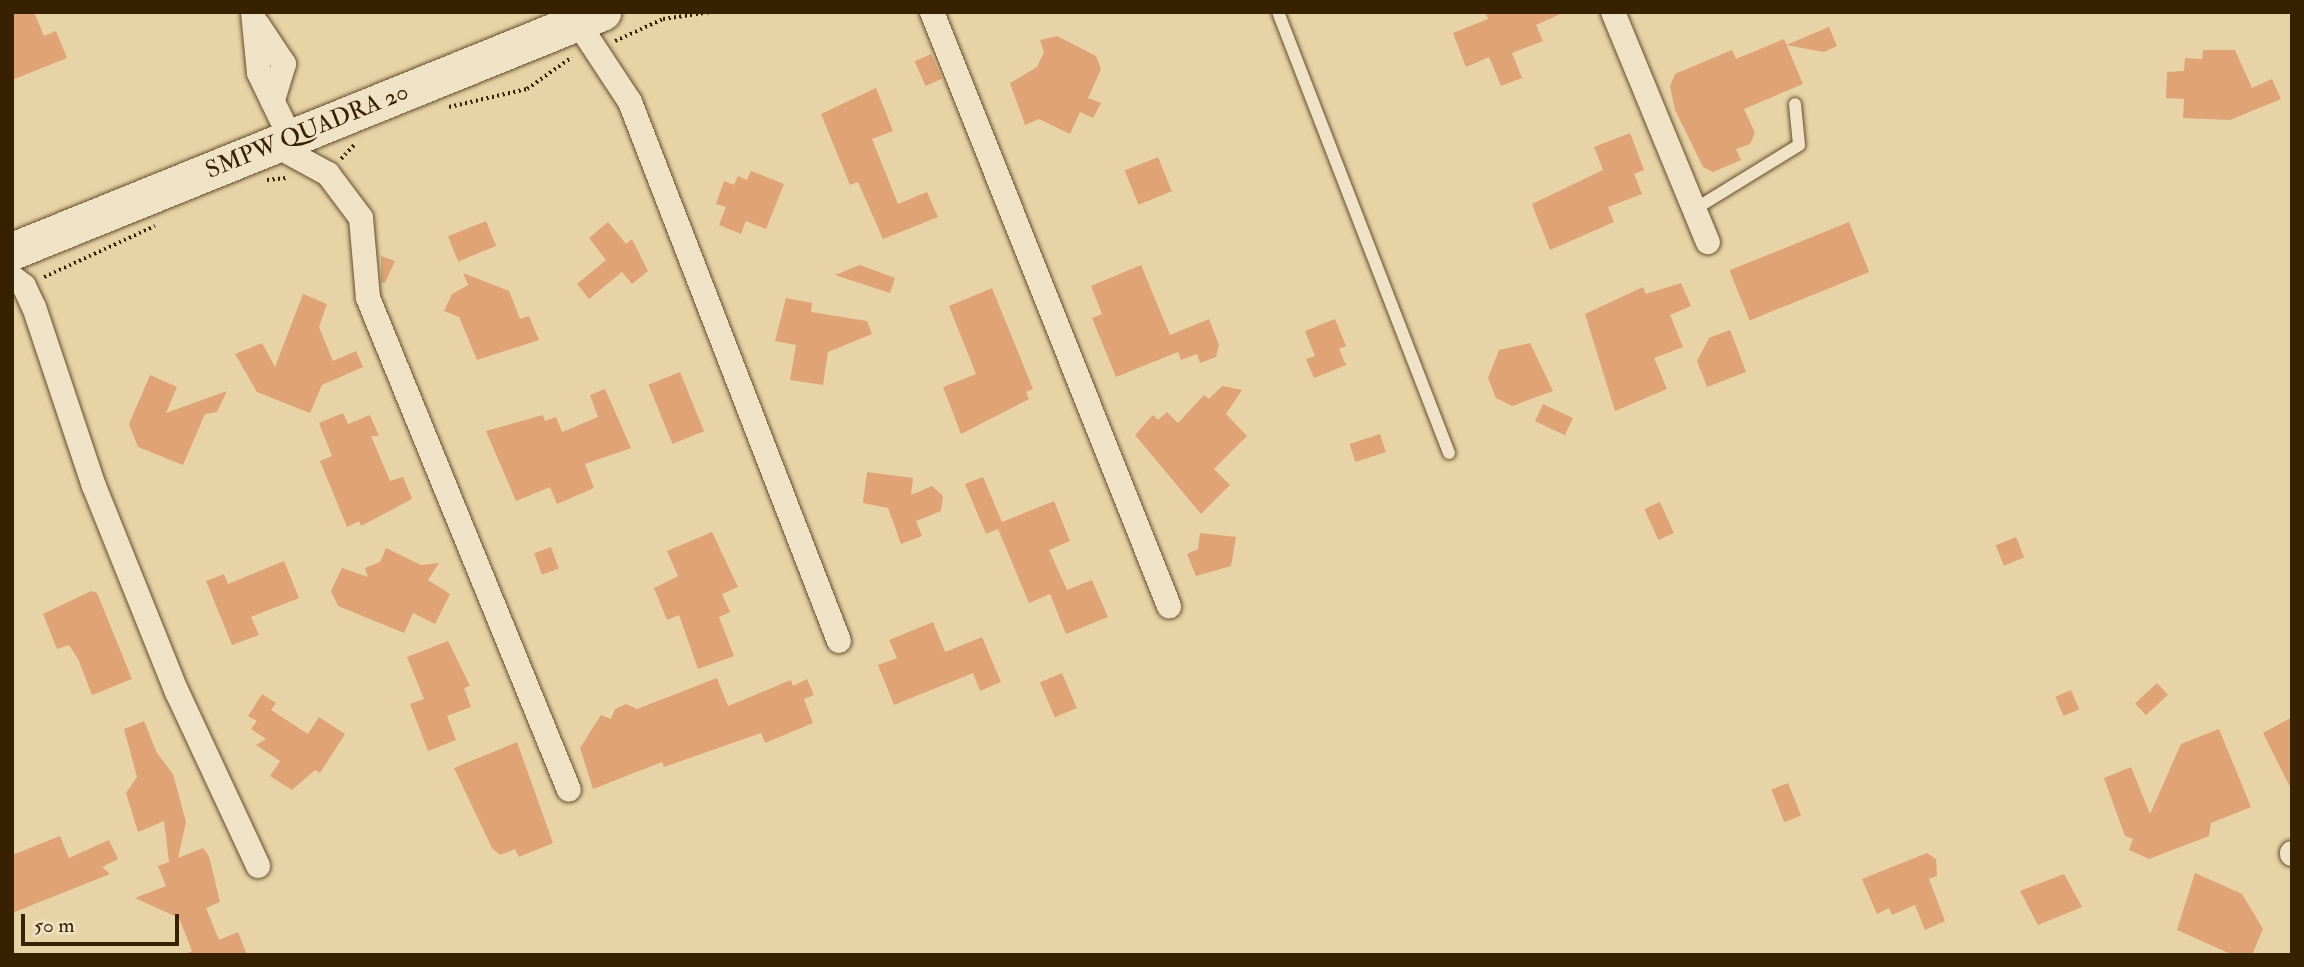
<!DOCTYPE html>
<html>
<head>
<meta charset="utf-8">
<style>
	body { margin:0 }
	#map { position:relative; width:2304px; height:967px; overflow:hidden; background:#e8d3a7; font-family:"IM FELL Double Pica",serif }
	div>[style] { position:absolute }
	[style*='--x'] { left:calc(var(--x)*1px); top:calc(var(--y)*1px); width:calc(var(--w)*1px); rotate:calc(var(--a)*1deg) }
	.building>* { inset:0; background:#dfa375; transform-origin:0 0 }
	.path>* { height:3.5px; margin-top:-1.75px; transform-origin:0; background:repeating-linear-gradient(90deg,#372100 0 2px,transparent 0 5.5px) }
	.roads { filter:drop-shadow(0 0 2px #634e2a) drop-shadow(0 0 2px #634e2a) }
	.lane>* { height:12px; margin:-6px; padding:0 6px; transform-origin:6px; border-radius:6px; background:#f0e2c6 }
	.street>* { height:24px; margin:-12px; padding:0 12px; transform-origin:12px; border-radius:12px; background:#f0e2c6 }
	.secondary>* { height:37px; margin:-18.5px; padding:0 18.5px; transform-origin:18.5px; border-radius:18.5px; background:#f0e2c6 }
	span { translate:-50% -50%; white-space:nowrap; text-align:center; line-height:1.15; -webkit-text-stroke:7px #f0e2c6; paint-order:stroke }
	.street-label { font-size:24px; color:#372100 }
	.frame { position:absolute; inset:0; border:14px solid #372100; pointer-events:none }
	.scale { position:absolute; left:21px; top:914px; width:158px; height:32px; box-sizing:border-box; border:4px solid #372100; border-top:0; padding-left:9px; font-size:21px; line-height:24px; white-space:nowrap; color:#372100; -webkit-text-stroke:5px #f0e2c6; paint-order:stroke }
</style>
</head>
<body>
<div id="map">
	<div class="building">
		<i style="clip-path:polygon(12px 12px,34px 12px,44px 36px,56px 31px,67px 58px,12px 80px)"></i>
		<i style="clip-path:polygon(1485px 12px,1565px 12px,1536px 25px,1543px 41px,1512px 53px,1522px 78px,1501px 86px,1489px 57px,1466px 67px,1453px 33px,1488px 19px)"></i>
		<i style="clip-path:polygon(1829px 27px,1837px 46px,1824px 52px,1786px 45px)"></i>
		<i style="clip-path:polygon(1057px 36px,1096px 56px,1101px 69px,1088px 98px,1101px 103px,1093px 118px,1080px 112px,1070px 134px,1039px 119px,1025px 125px,1010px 83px,1037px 67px,1044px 52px,1040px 40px)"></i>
		<i style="clip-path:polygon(1784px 39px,1803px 84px,1744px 109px,1755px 133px,1750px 144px,1736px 149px,1741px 160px,1713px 172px,1703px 167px,1675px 110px,1670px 86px,1675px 74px,1732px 50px,1736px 59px)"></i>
		<i style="clip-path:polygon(2203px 50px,2235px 50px,2252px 88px,2272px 79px,2281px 99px,2230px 120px,2183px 118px,2184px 99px,2166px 98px,2167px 72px,2184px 71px,2185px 58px,2202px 59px)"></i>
		<i style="left:931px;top:54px;width:27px;height:18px;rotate:66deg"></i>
		<i style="clip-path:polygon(876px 88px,893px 131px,872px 139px,898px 204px,927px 192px,938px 217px,883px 239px,858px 182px,850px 185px,821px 114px)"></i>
		<i style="clip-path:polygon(1630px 133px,1644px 170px,1634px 174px,1642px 194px,1608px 207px,1614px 222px,1550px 250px,1532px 204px,1603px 170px,1594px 147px)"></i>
		<i style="left:1158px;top:157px;width:37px;height:36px;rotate:68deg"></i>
		<i style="clip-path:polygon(751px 171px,784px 184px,766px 229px,746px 221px,741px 234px,719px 225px,726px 207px,716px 204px,724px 181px,734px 185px,738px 176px,747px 180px)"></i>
		<i style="left:486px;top:221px;width:27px;height:41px;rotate:68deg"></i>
		<i style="clip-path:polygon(608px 222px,626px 244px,632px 239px,648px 271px,632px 284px,622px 272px,589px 299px,577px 284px,606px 260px,589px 238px)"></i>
		<i style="left:1849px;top:222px;width:54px;height:129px;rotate:68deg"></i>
		<i style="clip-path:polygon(381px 256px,395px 261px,385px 283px,381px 282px)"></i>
		<i style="clip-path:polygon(860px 265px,895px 278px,890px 293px,835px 275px)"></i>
		<i style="clip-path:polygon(1141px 265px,1170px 335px,1209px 319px,1219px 345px,1216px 357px,1200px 363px,1197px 354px,1181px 360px,1178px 352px,1116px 377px,1092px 318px,1102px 314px,1091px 286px)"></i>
		<i style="clip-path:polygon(463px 273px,509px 291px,520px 319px,529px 316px,539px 340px,477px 360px,459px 317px,444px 311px,452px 294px,468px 285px)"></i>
		<i style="clip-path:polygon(1681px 283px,1691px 306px,1670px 315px,1683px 347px,1654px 358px,1667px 389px,1615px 411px,1585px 314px,1643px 287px,1646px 294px)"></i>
		<i style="clip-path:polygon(992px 288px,1033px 389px,1026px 392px,1029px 399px,961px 434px,943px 387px,976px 374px,949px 306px)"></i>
		<i style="clip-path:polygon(303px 294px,327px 304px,319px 327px,333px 361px,356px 351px,363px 367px,322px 385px,310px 413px,257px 392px,235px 354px,262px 343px,275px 367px)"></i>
		<i style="clip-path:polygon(786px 298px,812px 303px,811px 312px,867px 321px,872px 334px,828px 352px,823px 385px,790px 380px,796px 345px,775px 341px)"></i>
		<i style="clip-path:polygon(1335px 319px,1346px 346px,1339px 349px,1346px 365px,1314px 378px,1306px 359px,1315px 356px,1305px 331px)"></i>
		<i style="clip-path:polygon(1730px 330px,1746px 372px,1707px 387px,1697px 361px,1709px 338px)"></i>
		<i style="clip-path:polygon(1530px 343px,1553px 391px,1512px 406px,1496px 398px,1488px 378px,1499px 350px)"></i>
		<i style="left:680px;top:372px;width:64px;height:34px;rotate:68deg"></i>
		<i style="clip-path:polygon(150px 375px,177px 387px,166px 413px,227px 391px,217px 412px,205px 414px,183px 465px,138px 447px,129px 424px)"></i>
		<i style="clip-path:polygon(1222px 386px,1242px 390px,1226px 414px,1247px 436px,1214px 469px,1230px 485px,1201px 514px,1135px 435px,1153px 415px,1158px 420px,1167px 412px,1178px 423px,1204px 395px,1209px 399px)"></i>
		<i style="clip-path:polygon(605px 389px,631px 448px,585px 464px,594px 488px,557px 504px,550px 487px,516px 501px,486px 431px,543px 415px,545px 421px,556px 417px,562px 432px,598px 417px,590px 395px)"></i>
		<i style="left:1543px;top:404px;width:33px;height:19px;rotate:25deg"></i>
		<i style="clip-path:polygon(343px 413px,348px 424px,370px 415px,379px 436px,371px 436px,390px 481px,403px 477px,412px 499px,361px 526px,359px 521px,347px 527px,320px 461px,332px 456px,319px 423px)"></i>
		<i style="left:1380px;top:434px;width:19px;height:32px;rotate:72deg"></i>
		<i style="clip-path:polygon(867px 472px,913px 478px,911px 495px,932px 486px,943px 496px,941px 511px,916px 521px,922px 536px,901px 544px,888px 508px,863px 503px)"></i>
		<i style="clip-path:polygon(983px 477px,1002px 522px,1054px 501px,1070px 541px,1049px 550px,1067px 590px,1092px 580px,1108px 617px,1066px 634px,1050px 594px,1029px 603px,998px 529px,986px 534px,965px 484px)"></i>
		<i style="left:1660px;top:502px;width:34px;height:17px;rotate:66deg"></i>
		<i style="clip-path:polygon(712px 532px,738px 587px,722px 594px,730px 612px,719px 617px,734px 656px,698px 669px,679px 615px,667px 620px,654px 588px,678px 576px,667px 551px)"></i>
		<i style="clip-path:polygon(1200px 533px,1236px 537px,1231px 566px,1196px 576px,1187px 554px,1198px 549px)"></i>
		<i style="left:2016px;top:537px;width:22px;height:22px;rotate:68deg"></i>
		<i style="left:551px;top:547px;width:23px;height:18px;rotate:70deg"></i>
		<i style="clip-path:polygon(386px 548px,421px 565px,439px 563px,428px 580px,450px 594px,435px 624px,413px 613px,404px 633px,338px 606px,331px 591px,342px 568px,368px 577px,365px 568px,380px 562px)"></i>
		<i style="clip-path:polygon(284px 561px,299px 598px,251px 617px,259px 635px,232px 645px,206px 581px,224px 574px,228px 584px)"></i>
		<i style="clip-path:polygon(91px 591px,97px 593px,132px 679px,92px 695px,78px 659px,69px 645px,57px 649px,43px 614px)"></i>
		<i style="clip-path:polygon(933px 622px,945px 652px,982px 637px,1001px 682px,980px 691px,973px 673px,894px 705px,878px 665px,897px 658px,889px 640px)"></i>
		<i style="clip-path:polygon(448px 641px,470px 686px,464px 688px,471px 707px,447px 716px,456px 740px,428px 751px,410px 704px,424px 699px,407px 657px)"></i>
		<i style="left:1062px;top:673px;width:38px;height:24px;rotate:67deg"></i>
		<i style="clip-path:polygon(717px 678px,728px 706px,791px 680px,793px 686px,807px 679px,814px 695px,804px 699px,813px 723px,765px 743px,761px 733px,664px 767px,662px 762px,593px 789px,580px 748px,601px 715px,611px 719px,615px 709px,626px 704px,637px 709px)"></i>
		<i style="left:2157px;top:683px;width:16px;height:30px;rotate:47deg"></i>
		<i style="left:2071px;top:690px;width:21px;height:17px;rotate:67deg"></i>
		<i style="clip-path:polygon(262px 694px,276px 703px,271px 710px,308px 734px,319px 717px,345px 734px,320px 773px,315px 770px,292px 790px,270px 776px,280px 761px,256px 745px,266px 739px,251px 729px,257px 721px,248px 716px)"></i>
		<i style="clip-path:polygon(2292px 717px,2292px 788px,2291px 789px,2263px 733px)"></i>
		<i style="clip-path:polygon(144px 721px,157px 753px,173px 774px,186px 822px,178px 858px,203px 848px,209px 856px,220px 902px,206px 908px,219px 940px,238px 932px,247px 955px,184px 955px,192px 951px,179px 918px,135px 898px,166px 886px,158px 866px,169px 862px,164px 821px,138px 832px,126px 793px,137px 777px,124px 729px)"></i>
		<i style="clip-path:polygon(2219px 729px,2251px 807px,2211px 823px,2209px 836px,2149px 859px,2129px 850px,2133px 839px,2125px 836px,2104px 778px,2131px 767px,2150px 814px,2181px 744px)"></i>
		<i style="clip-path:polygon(517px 742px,553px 843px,519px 857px,515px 849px,500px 855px,492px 848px,454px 768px)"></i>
		<i style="left:1788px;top:783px;width:35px;height:18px;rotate:68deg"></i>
		<i style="clip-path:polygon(60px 836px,69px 858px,109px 840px,118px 859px,102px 867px,110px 874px,12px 913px,12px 855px)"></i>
		<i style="clip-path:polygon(1927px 853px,1936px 859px,1937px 876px,1929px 879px,1945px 921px,1925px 930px,1915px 905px,1892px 915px,1889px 908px,1877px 914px,1862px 879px)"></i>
		<i style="clip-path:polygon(2195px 873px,2242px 894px,2263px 929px,2252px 955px,2233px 955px,2177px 930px)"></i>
		<i style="clip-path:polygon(2064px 874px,2082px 907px,2038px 925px,2020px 891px)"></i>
	</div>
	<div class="path">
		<i style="--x:615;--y:41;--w:53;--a:-24.6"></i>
		<i style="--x:663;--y:19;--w:48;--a:-8.5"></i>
		<i style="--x:449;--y:107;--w:80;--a:-13"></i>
		<i style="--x:527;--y:89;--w:55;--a:-35.4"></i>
		<i style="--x:341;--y:159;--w:21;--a:-47"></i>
		<i style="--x:267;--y:180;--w:20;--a:-6"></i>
		<i style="--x:44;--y:277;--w:122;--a:-24.7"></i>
	</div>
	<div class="roads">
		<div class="lane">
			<i style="--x:1278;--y:12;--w:473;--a:68.8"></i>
			<i style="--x:1695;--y:209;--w:122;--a:-31.6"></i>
			<i style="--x:1799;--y:145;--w:41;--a:-95.6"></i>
		</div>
		<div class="street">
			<i style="--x:253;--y:12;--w:61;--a:84.4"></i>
			<i style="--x:259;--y:73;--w:71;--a:64.2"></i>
			<i style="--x:932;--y:12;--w:640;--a:68.25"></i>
			<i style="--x:1613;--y:12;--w:249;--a:67.6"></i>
			<i style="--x:578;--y:23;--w:95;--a:56.6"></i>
			<i style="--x:630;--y:102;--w:578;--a:68.81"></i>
			<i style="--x:258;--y:25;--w:47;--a:56.3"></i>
			<i style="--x:284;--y:64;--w:39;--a:107"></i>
			<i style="--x:273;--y:144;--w:63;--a:28.6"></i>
			<i style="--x:328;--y:174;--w:55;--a:53.1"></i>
			<i style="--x:361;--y:218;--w:80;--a:85"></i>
			<i style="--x:368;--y:298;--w:531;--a:67.78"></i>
			<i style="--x:12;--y:277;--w:15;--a:37"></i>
			<i style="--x:24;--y:286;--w:23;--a:65"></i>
			<i style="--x:34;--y:307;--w:189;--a:71.5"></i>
			<i style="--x:94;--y:486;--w:222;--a:68.1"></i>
			<i style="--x:177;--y:692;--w:192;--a:65"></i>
			<i style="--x:2292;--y:853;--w:1;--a:90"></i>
		</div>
		<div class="secondary">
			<i style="--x:12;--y:251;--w:637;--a:-22.05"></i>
		</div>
	</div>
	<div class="street-label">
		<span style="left:307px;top:131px;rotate:-22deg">SMPW QUADRA 20</span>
	</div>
	<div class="frame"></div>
	<div class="scale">50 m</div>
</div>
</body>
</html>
